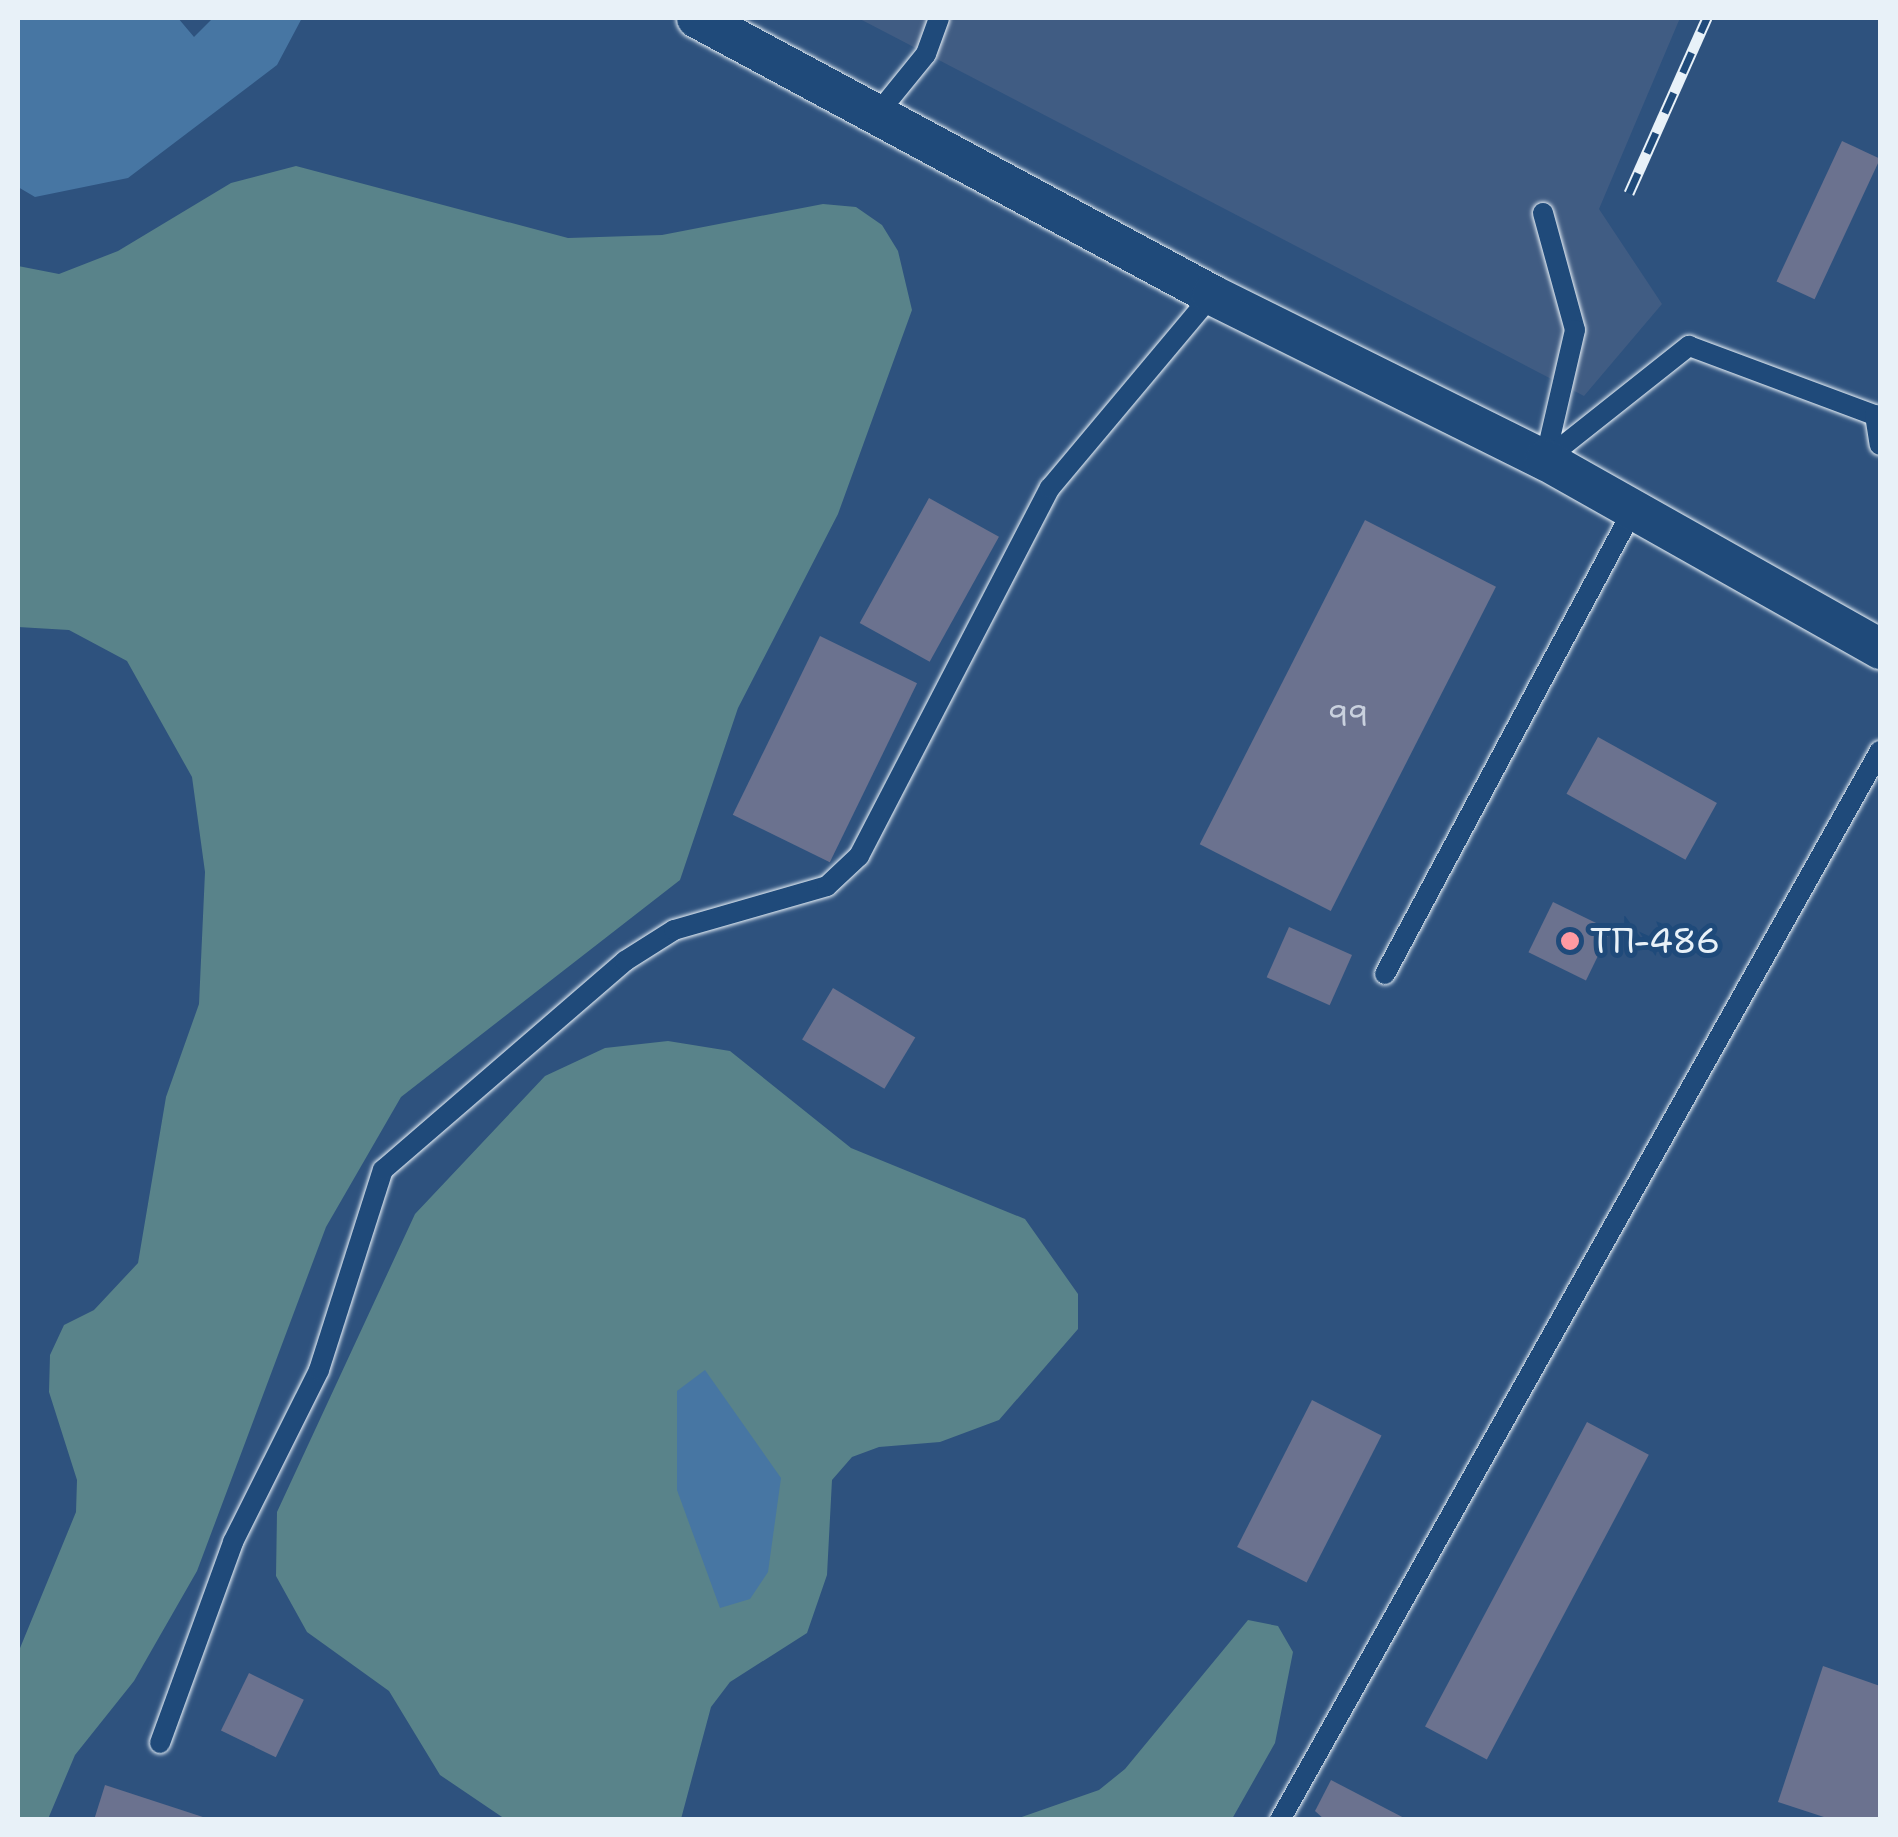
<!DOCTYPE html>
<html>
<head>
<meta charset="utf-8">
<style>
	body { margin:0 }
	#map { position:relative; width:1898px; height:1837px; overflow:hidden; background:#2e527e; font-family:"Shantell Sans",sans-serif }
	div>[style] { position:absolute }
	[style*='--x'] { left:calc(var(--x)*1px); top:calc(var(--y)*1px); width:calc(var(--w)*1px); rotate:calc(var(--a)*1deg) }
	.built>* { inset:0; background:#405c83 }
	.green>* { inset:0; background:#59838a }
	.water>* { inset:0; background:#4776a3 }
	.building>* { inset:0; background:#6b728f; transform-origin:0 0 }
	.roads { filter:drop-shadow(0 0 2px #e8f1f8) drop-shadow(0 0 2px #e8f1f8) }
	.service>* { height:20px; margin:-10px; padding:0 10px; transform-origin:10px; border-radius:10px; background:#1f4a7a }
	.minor>* { height:40px; margin:-20px; padding:0 20px; transform-origin:20px; border-radius:20px; background:#1f4a7a }
	.rail>* { height:11px; margin-top:-5.5px; transform-origin:0; background:repeating-linear-gradient(90deg,#1f4a7a 0 22px,#e8f1f8 0 44px); box-sizing:border-box; border-block:2px solid #e8f1f8 }
	.dots>* { width:28px; height:28px; translate:-50% -50%; box-sizing:border-box; border:5px solid #1f4a7a; border-radius:50% }
	span { translate:-50% -50%; white-space:nowrap; text-align:center; line-height:1.15; -webkit-text-stroke:10px #1f4a7a; paint-order:stroke }
	.number-label { font-size:30px; color:#c9d1de }
	.number-label span { -webkit-text-stroke-width:0 }
	.poi-label { font-size:35px; color:#e8f1f8 }
	.left { translate:0 -50%; text-align:left }
	.frame { position:absolute; inset:0; border:20px solid #e8f1f8; pointer-events:none }
</style>
</head>
<body>
<div id="map">
	<div class="built">
		<i style="clip-path:polygon(858px 18px,1680px 18px,1599px 209px,1662px 304px,1584px 396px)"></i>
	</div>
	<div class="green">
		<i style="clip-path:polygon(296px 166px,568px 238px,662px 235px,823px 204px,856px 207px,882px 225px,898px 251px,912px 310px,838px 514px,738px 708px,680px 880px,401px 1097px,326px 1227px,197px 1571px,134px 1681px,75px 1755px,48px 1819px,18px 1819px,18px 1653px,76px 1512px,77px 1480px,49px 1392px,50px 1355px,64px 1325px,94px 1310px,138px 1263px,166px 1097px,199px 1004px,205px 872px,192px 777px,127px 661px,69px 630px,18px 627px,18px 266px,59px 274px,118px 251px,231px 183px)"></i>
		<i style="clip-path:polygon(668px 1041px,730px 1051px,851px 1148px,1025px 1219px,1078px 1294px,1078px 1329px,999px 1420px,940px 1442px,879px 1447px,852px 1457px,832px 1480px,827px 1575px,807px 1633px,730px 1682px,711px 1707px,681px 1819px,505px 1819px,440px 1775px,389px 1691px,307px 1632px,276px 1576px,277px 1512px,415px 1214px,545px 1076px,605px 1048px)"></i>
		<i style="clip-path:polygon(1248px 1620px,1278px 1626px,1293px 1652px,1275px 1743px,1232px 1819px,1016px 1819px,1099px 1790px,1125px 1769px)"></i>
	</div>
	<div class="water">
		<i style="clip-path:polygon(18px 18px,178px 18px,194px 37px,213px 18px,302px 18px,277px 65px,128px 178px,35px 197px,18px 187px)"></i>
		<i style="clip-path:polygon(705px 1370px,781px 1478px,768px 1572px,750px 1599px,720px 1608px,677px 1490px,677px 1391px)"></i>
	</div>
	<div class="building">
		<i style="left:1842px;top:141px;width:42px;height:155px;rotate:25deg"></i>
		<i style="left:929px;top:498px;width:80px;height:143px;rotate:29deg"></i>
		<i style="left:1365px;top:520px;width:147px;height:364px;rotate:27deg"></i>
		<i style="left:820px;top:636px;width:108px;height:199px;rotate:26deg"></i>
		<i style="left:1598px;top:737px;width:136px;height:65px;rotate:29deg"></i>
		<i style="left:1553px;top:902px;width:64px;height:56px;rotate:26deg"></i>
		<i style="left:1289px;top:927px;width:69px;height:55px;rotate:24deg"></i>
		<i style="left:833px;top:988px;width:96px;height:60px;rotate:31deg"></i>
		<i style="left:1312px;top:1400px;width:78px;height:165px;rotate:27deg"></i>
		<i style="left:1587px;top:1422px;width:70px;height:345px;rotate:28deg"></i>
		<i style="clip-path:polygon(1823px 1666px,1880px 1686px,1880px 1820px,1833px 1820px,1778px 1802px)"></i>
		<i style="left:249px;top:1673px;width:61px;height:64px;rotate:26deg"></i>
		<i style="clip-path:polygon(1331px 1780px,1408px 1820px,1325px 1820px,1315px 1811px)"></i>
		<i style="clip-path:polygon(105px 1785px,209px 1819px,209px 1820px,94px 1820px)"></i>
	</div>
	<div class="roads">
		<div class="service">
			<i style="--x:874;--y:118;--w:82;--a:-50.9"></i>
			<i style="--x:926;--y:54;--w:38;--a:-70"></i>
			<i style="--x:1543;--y:213;--w:121;--a:74.7"></i>
			<i style="--x:1575;--y:330;--w:133;--a:103"></i>
			<i style="--x:1545;--y:460;--w:184;--a:-38.4"></i>
			<i style="--x:1689;--y:346;--w:198;--a:20.4"></i>
			<i style="--x:1875;--y:415;--w:30;--a:81"></i>
			<i style="--x:1385;--y:974;--w:526;--a:-61.88"></i>
			<i style="--x:160;--y:1743;--w:214;--a:-70"></i>
			<i style="--x:233;--y:1542;--w:192;--a:-63.4"></i>
			<i style="--x:319;--y:1370;--w:210;--a:-72.3"></i>
			<i style="--x:383;--y:1170;--w:320;--a:-40.8"></i>
			<i style="--x:625;--y:961;--w:58;--a:-32.3"></i>
			<i style="--x:674;--y:930;--w:159;--a:-16"></i>
			<i style="--x:827;--y:886;--w:44;--a:-43.2"></i>
			<i style="--x:859;--y:856;--w:415;--a:-62.6"></i>
			<i style="--x:1050;--y:488;--w:252;--a:-50"></i>
			<i style="--x:1280;--y:1820;--w:1226;--a:-60.7"></i>
		</div>
		<div class="minor">
			<i style="--x:697;--y:18;--w:585;--a:28.27"></i>
			<i style="--x:1212;--y:295;--w:372;--a:26.4"></i>
			<i style="--x:1545;--y:460;--w:385;--a:29.4"></i>
		</div>
	</div>
	<div class="rail">
		<i style="--x:1629;--y:193;--w:192;--a:-66"></i>
	</div>
	<div class="dots">
		<i style="left:1570px;top:941px;background:#ff9aa2"></i>
	</div>
	<div class="number-label">
		<span style="left:1348px;top:716px">99</span>
	</div>
	<div class="poi-label">
		<span class="left" style="left:1590px;top:941px">ТП-486</span>
	</div>
	<div class="frame"></div>
</div>
</body>
</html>
